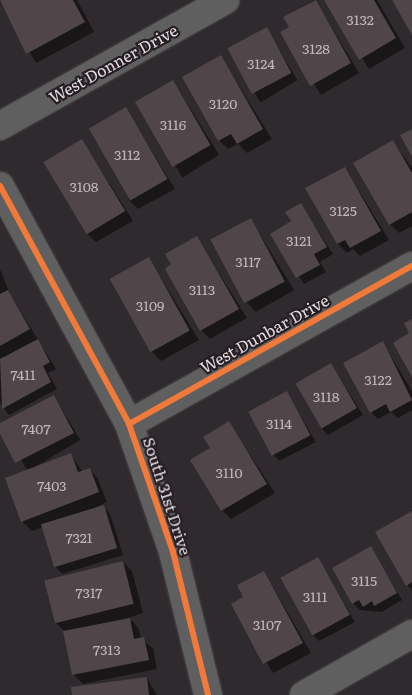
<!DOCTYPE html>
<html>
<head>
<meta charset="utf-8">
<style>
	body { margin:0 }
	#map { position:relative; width:412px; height:695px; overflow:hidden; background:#2f2a2d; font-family:Literata,serif }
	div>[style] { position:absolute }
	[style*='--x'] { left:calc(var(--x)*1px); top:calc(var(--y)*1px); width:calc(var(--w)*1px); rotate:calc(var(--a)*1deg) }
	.shadow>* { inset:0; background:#0007; transform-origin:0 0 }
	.building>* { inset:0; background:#504548; transform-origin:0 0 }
	.roads { filter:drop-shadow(0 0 1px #4b474a) drop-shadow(0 0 1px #4b474a) }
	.street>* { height:28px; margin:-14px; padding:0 14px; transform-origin:14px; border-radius:14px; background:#605f60 }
	.cycleway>* { height:6px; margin:-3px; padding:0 3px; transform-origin:3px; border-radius:3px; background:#f17a3a }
	span { translate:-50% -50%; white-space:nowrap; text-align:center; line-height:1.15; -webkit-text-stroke:4.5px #271e24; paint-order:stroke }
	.number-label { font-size:14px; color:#beb7bb }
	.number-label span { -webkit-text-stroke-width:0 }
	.street-label { font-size:16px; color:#e3dde1 }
</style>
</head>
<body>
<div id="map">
	<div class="shadow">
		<i style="clip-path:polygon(0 0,77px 0,94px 32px,36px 63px)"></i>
		<i style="clip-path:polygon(315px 0,359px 73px,321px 95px,282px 32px,290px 28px,284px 17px)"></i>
		<i style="clip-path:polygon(326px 0,377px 0,405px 48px,369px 69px)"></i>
		<i style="left:266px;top:28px;width:61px;height:43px;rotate:59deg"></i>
		<i style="clip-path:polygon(221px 57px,272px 139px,247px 153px,238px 144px,228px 149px,219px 140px)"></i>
		<i style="left:173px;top:81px;width:87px;height:43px;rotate:58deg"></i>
		<i style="clip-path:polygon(126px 109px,175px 189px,138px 209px,129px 200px)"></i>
		<i style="clip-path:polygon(82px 140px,133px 221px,96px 242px,86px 233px)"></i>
		<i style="clip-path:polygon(393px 142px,412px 168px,412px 226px,399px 233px,390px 224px)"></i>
		<i style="clip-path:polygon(345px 168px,389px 240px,360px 256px,353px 249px,347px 253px,338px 244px)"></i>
		<i style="clip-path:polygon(301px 205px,333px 254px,320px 262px,326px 272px,304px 284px,272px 234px,292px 222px)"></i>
		<i style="clip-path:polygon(251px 220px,294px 290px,256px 312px,247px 303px)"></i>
		<i style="clip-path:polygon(197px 238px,247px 318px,210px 339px,201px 330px)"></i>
		<i style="clip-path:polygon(149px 259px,199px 340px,161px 361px,152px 352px)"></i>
		<i style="clip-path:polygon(0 269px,10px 294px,56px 369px,48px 373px,57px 389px,9px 415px,0 403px)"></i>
		<i style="clip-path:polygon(383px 343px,412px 391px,412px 410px,398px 418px,391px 412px,378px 419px,371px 412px)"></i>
		<i style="clip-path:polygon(331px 365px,363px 415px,328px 435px,321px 428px)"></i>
		<i style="clip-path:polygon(287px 393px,316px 442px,279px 461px,273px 454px)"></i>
		<i style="left:54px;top:396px;width:51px;height:61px;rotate:59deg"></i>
		<i style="clip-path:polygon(229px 423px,275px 493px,231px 519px,222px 510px,212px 449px)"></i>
		<i style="clip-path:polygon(70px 454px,83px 472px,89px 469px,98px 479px,107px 502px,84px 513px,104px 507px,110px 514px,123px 555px,62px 574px,56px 567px,43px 527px,32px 531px,22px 521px,6px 479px)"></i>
		<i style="clip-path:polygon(412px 512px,412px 590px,407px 585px)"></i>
		<i style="clip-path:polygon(370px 548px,402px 600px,382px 612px,360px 610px,353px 603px)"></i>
		<i style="clip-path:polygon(318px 559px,355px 622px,319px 641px,313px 635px)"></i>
		<i style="clip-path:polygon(123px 562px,132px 571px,143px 613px,113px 623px,130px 619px,139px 629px,141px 639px,153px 648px,157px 669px,83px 684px,73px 674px,65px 632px,56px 623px)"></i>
		<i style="clip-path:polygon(264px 572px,311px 653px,273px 673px,232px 605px,245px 598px)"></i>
		<i style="clip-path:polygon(147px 678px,157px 695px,74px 695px)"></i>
	</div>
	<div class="building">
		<i style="clip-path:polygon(0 0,73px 0,85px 22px,26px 54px)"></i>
		<i style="clip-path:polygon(316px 0,351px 63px,310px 86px,280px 32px,289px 27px,283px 17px)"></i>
		<i style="clip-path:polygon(324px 0,374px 0,396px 38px,359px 60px)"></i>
		<i style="clip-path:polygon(392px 0,412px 0,412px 35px)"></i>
		<i style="left:267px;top:27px;width:52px;height:45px;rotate:62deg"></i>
		<i style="clip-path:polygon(221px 55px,263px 129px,237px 144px,231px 134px,218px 141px,182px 77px)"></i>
		<i style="left:173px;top:80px;width:75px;height:44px;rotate:60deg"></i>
		<i style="left:126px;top:107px;width:83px;height:43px;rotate:60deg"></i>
		<i style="clip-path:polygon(412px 129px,412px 157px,400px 135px)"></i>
		<i style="left:82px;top:139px;width:84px;height:45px;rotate:59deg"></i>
		<i style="clip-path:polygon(393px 140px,412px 173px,412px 212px,389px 225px,353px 163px)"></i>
		<i style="clip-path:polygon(345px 167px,381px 231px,350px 248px,345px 240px,337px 244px,305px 188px)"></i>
		<i style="clip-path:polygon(301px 203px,327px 247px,314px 254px,320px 265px,296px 278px,270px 234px,291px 221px,285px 212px)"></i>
		<i style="left:251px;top:218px;width:72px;height:46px;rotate:62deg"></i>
		<i style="clip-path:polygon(197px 236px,239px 309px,200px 331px,165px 269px,171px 264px,165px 254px)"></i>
		<i style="left:149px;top:257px;width:84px;height:45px;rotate:61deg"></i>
		<i style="clip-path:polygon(8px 290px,30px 329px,0 346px,0 294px)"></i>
		<i style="clip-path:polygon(412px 319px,412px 377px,393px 343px,409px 333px,404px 323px)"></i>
		<i style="clip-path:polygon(38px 339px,50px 362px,43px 366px,51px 382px,2px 409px,0 359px)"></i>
		<i style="clip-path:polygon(383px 341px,412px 400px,390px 412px,386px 404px,370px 413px,343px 363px)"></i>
		<i style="left:331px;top:363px;width:52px;height:41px;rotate:60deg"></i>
		<i style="left:287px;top:391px;width:50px;height:44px;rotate:62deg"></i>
		<i style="clip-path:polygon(54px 395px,74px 433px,15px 463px,0 434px,0 423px)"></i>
		<i style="clip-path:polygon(229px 421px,267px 484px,221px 511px,190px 460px,210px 448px,203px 437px)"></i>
		<i style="clip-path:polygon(71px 453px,78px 472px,90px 468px,99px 492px,21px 522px,5px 478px)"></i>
		<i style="left:104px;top:505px;width:45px;height:66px;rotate:73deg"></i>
		<i style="clip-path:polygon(412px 511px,412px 582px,406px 586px,375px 532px)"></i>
		<i style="clip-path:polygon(371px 546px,397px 593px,374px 606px,372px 601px,363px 607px,359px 600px,352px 604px,332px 568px)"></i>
		<i style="left:318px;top:557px;width:66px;height:43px;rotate:61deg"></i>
		<i style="left:123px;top:561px;width:44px;height:81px;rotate:76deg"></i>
		<i style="clip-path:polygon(264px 571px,303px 643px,263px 664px,231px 604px,243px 597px,237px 585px)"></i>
		<i style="clip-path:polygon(130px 618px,134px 639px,144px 637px,149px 660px,72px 675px,63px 631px)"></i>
		<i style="clip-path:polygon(147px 677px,149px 695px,72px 695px,71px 687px)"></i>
	</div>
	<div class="roads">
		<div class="street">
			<i style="--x:0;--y:126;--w:258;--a:-29.2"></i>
			<i style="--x:0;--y:186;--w:271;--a:61.5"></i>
			<i style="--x:129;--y:424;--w:135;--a:71"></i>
			<i style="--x:173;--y:552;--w:147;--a:76.2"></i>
			<i style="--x:129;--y:424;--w:324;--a:-29.2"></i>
			<i style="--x:304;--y:695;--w:124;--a:-29.5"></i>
		</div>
	</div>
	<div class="cycleway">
		<i style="--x:0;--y:186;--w:271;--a:61.5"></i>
		<i style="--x:129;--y:424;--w:135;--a:71"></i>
		<i style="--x:173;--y:552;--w:147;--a:76.2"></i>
		<i style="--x:129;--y:424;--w:324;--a:-29.2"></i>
	</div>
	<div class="number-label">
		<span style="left:360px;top:19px">3132</span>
		<span style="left:316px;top:48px">3128</span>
		<span style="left:261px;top:63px">3124</span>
		<span style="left:223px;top:103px">3120</span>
		<span style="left:173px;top:124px">3116</span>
		<span style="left:127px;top:154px">3112</span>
		<span style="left:84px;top:186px">3108</span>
		<span style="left:343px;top:210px">3125</span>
		<span style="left:299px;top:240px">3121</span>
		<span style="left:248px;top:261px">3117</span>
		<span style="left:202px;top:289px">3113</span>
		<span style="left:150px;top:305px">3109</span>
		<span style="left:23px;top:374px">7411</span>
		<span style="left:378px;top:379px">3122</span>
		<span style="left:326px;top:396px">3118</span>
		<span style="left:279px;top:423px">3114</span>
		<span style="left:36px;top:428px">7407</span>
		<span style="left:229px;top:472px">3110</span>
		<span style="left:52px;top:485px">7403</span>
		<span style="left:79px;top:537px">7321</span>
		<span style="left:364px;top:580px">3115</span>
		<span style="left:89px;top:592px">7317</span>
		<span style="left:315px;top:596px">3111</span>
		<span style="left:267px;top:624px">3107</span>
		<span style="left:107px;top:649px">7313</span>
	</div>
	<div class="street-label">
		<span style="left:113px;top:63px;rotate:-29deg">West Donner Drive</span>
		<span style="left:264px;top:333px;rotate:-29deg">West Dunbar Drive</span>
		<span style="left:168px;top:496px;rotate:72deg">South 31st Drive</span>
	</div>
</div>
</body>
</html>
